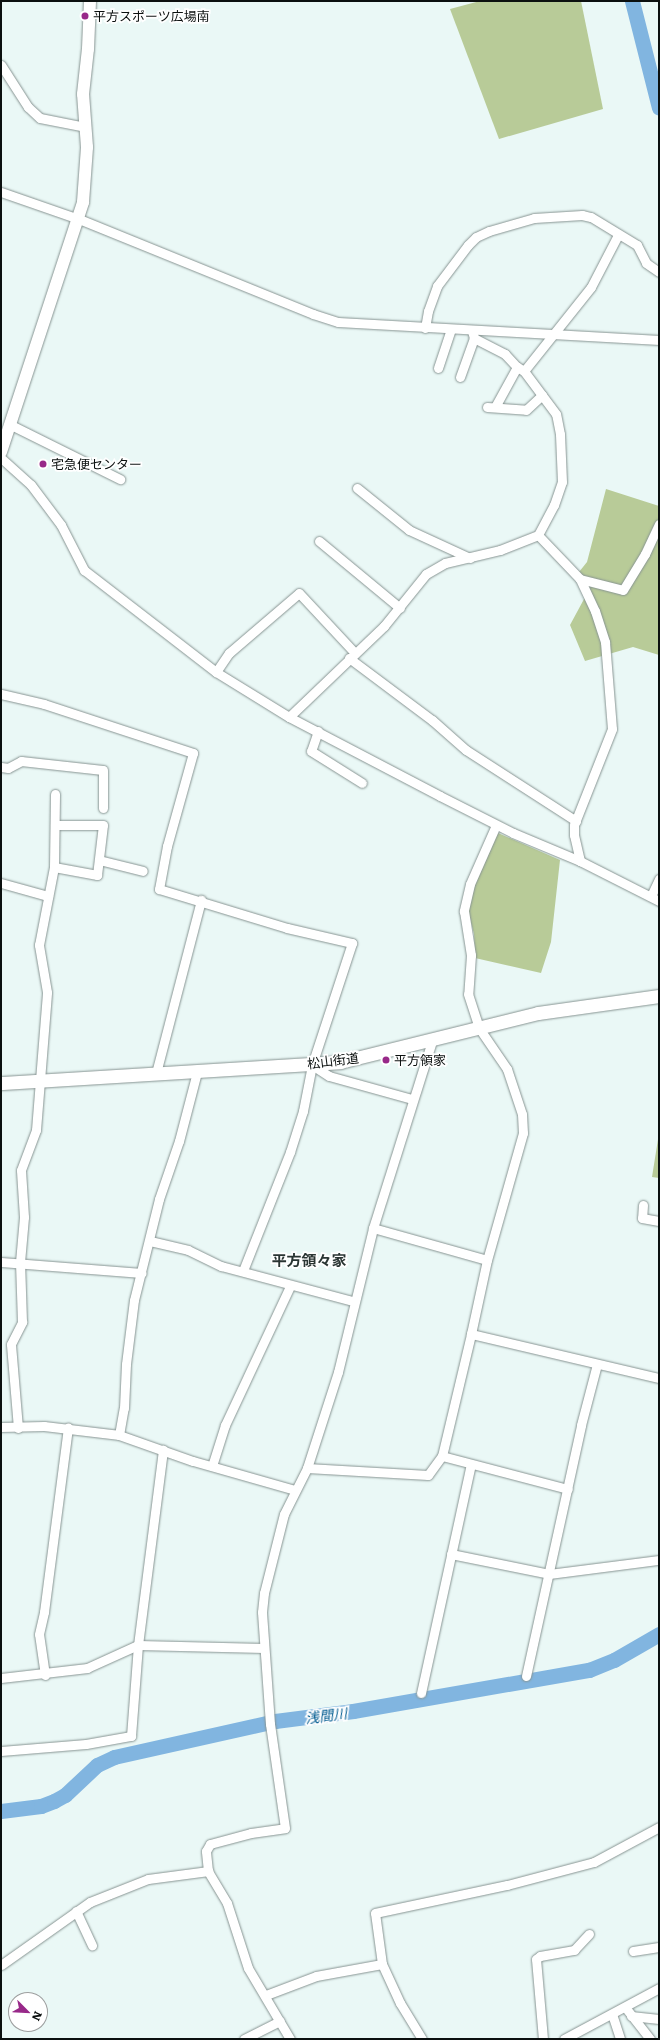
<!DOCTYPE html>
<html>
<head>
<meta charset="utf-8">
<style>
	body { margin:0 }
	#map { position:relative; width:660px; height:2040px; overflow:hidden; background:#eaf8f6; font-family:Literata,"Noto Sans JP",serif }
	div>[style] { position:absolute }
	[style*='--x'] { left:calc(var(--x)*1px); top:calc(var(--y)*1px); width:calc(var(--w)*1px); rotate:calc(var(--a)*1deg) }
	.green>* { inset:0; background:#b8cb98 }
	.river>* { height:15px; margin:-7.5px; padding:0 7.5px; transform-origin:7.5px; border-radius:7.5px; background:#81b5e0 }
	.roads { filter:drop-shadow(0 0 1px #879492) drop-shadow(0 0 1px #879492) }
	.minor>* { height:9px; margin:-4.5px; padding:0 4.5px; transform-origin:4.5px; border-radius:4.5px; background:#fff }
	.tertiary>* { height:12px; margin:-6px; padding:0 6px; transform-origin:6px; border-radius:6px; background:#fff }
	.secondary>* { height:13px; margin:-6.5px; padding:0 6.5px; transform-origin:6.5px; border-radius:6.5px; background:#fff }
	.dots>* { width:11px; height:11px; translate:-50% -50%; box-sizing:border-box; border:2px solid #fff; border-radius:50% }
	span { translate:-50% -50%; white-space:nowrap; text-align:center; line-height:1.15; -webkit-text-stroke:3.5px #fff; paint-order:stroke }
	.poi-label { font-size:13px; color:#0b100f }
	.left { translate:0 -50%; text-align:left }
	.street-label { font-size:13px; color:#0b100f }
	.water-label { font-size:14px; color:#005b90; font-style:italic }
	.quarter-label { font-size:15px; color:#2a3533; font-weight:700 }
	.frame { position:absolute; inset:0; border:2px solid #0b100f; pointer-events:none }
	.north { position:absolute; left:8px; top:1992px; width:40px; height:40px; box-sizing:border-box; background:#fff; border:1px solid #9d9f9f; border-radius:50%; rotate:114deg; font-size:11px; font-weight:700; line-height:16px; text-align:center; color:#0b100f }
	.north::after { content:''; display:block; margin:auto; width:14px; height:18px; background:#982989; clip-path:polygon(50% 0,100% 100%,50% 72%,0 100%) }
</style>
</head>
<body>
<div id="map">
	<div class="green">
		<i style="clip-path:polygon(480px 1px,581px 1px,603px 109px,499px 139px,450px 9px)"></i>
		<i style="clip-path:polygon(606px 489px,659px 506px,659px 655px,633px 647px,585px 661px,570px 625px,590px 588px,579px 572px,587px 562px)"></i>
		<i style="clip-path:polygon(498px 833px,560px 860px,551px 942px,541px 973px,475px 958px,474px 934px,468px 911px,475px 885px)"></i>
		<i style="clip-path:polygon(659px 1133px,659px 1178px,652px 1177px)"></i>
	</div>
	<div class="river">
		<i style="--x:632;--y:1;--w:110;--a:75.8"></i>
		<i style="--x:1;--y:1811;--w:40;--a:-7.1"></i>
		<i style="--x:41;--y:1806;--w:14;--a:-21"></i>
		<i style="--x:54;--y:1801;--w:13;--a:-29"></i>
		<i style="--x:65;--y:1795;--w:44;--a:-43.2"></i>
		<i style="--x:97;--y:1765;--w:19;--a:-25"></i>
		<i style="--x:114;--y:1757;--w:165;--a:-12.6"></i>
		<i style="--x:275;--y:1721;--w:79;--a:-7.3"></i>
		<i style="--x:353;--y:1711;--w:240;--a:-9.9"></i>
		<i style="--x:589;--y:1670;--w:27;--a:-22"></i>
		<i style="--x:614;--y:1660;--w:52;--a:-30"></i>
	</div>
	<div class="roads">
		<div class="minor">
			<i style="--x:1;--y:65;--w:50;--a:57.3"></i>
			<i style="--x:28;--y:107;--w:16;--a:43"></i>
			<i style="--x:40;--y:118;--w:47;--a:11.1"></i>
			<i style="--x:1;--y:192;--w:83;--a:19.1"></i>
			<i style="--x:79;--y:219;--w:253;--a:22.1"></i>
			<i style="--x:313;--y:314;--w:26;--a:18"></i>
			<i style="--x:338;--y:322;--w:322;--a:3.2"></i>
			<i style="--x:425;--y:328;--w:17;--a:-80"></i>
			<i style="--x:428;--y:311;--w:27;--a:-70"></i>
			<i style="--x:437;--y:286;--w:51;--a:-52.9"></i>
			<i style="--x:468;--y:245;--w:11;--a:-45"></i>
			<i style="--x:476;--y:237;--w:14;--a:-25"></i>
			<i style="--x:489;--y:231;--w:47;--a:-16.1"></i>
			<i style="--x:534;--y:218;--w:48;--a:-3.6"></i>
			<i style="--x:582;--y:215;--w:9;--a:13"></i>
			<i style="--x:591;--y:217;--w:54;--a:31.3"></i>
			<i style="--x:637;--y:245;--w:20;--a:63"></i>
			<i style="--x:646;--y:263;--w:16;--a:35"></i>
			<i style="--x:438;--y:368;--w:41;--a:-71.6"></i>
			<i style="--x:524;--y:371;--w:107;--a:-51.4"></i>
			<i style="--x:591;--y:287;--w:59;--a:-62.6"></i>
			<i style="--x:460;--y:377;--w:41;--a:-70.3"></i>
			<i style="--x:487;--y:407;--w:39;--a:4"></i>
			<i style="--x:526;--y:410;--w:22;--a:-43"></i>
			<i style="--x:495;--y:407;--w:46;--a:-61.2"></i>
			<i style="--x:11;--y:425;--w:122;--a:26.4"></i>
			<i style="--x:1;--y:458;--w:40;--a:42"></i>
			<i style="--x:31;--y:485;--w:50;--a:53.1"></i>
			<i style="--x:61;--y:525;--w:51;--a:62.9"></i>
			<i style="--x:84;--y:570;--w:167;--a:37.7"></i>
			<i style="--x:216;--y:672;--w:86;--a:31.7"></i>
			<i style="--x:289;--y:717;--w:170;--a:27.6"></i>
			<i style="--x:440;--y:796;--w:82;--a:26.9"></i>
			<i style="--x:513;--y:833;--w:73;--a:22.7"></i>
			<i style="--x:580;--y:861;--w:89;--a:26.9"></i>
			<i style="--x:357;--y:488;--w:67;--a:38.9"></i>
			<i style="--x:409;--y:530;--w:67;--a:24.7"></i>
			<i style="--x:538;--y:535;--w:61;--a:46.3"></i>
			<i style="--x:580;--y:579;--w:35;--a:65"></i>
			<i style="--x:595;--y:611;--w:33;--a:72"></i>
			<i style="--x:605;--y:642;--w:87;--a:85.4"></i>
			<i style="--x:612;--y:729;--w:103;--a:111.6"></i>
			<i style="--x:574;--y:825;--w:10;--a:90"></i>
			<i style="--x:574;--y:835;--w:27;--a:77"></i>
			<i style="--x:319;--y:541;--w:105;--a:39.6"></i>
			<i style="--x:580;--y:579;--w:44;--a:14.3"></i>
			<i style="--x:623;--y:590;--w:42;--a:-58.6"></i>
			<i style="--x:645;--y:554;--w:33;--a:-65"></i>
			<i style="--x:349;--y:658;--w:104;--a:36.8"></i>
			<i style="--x:432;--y:720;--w:45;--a:41.4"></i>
			<i style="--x:466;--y:750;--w:131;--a:32.8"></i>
			<i style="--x:216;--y:672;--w:23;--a:-56"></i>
			<i style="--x:229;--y:653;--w:92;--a:-40.6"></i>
			<i style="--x:299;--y:593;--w:82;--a:47"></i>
			<i style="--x:1;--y:694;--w:44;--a:13.1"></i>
			<i style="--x:44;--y:704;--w:157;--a:18.2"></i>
			<i style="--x:193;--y:753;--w:97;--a:105.6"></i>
			<i style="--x:167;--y:846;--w:44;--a:100.5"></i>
			<i style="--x:159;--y:889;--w:134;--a:16.9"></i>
			<i style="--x:287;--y:928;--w:67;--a:13"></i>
			<i style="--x:352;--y:943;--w:128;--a:108.2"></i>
			<i style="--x:312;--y:1065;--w:47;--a:101.1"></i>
			<i style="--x:303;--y:1111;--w:43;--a:107.6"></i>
			<i style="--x:290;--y:1152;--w:128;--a:111.6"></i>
			<i style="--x:289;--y:717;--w:132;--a:-43.8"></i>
			<i style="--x:384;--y:626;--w:67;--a:-51.1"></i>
			<i style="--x:426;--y:574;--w:22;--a:-30"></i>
			<i style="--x:445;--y:563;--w:57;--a:-13.3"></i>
			<i style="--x:500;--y:550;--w:41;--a:-21.5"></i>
			<i style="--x:538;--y:535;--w:34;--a:-62"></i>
			<i style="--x:554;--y:505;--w:24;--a:-71"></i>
			<i style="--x:562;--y:482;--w:48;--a:-92.4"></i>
			<i style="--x:560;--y:434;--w:20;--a:-101"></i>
			<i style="--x:556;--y:414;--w:54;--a:-126.7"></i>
			<i style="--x:524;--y:371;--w:8;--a:-150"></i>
			<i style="--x:517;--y:367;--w:18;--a:-133"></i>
			<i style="--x:505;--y:354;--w:35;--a:-153"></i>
			<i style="--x:474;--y:338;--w:7;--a:-106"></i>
			<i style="--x:318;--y:731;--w:21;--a:109"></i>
			<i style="--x:311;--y:751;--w:60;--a:32.1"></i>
			<i style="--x:1;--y:767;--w:7;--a:8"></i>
			<i style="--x:8;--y:768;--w:15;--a:-28"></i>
			<i style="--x:21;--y:761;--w:82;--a:6.3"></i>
			<i style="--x:103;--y:770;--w:38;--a:90"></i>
			<i style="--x:496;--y:825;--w:64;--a:113.8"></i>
			<i style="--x:470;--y:884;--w:28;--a:103"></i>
			<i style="--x:464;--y:911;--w:45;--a:81"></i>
			<i style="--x:471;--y:955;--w:39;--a:94"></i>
			<i style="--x:468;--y:994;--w:36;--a:72"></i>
			<i style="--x:479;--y:1028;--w:50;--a:55.7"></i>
			<i style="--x:507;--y:1069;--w:47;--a:71.6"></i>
			<i style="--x:522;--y:1114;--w:19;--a:87"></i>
			<i style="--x:523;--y:1133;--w:132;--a:105.8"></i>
			<i style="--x:487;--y:1260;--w:76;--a:102.2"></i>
			<i style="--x:471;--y:1334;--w:193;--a:13.2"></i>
			<i style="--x:99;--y:860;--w:45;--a:14"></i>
			<i style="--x:54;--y:867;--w:44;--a:10.5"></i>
			<i style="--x:97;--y:875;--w:50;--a:-83.2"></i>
			<i style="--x:103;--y:825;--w:48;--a:180"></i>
			<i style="--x:1;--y:883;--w:49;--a:15.5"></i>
			<i style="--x:651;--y:896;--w:19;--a:-65"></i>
			<i style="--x:312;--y:1065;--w:20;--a:33"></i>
			<i style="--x:329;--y:1076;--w:86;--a:15.5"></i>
			<i style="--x:156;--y:1073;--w:179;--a:-75.4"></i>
			<i style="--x:643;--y:1205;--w:13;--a:94"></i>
			<i style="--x:642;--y:1218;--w:17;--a:10"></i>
			<i style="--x:373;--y:1228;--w:118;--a:15.7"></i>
			<i style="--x:150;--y:1241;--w:39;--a:13"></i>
			<i style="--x:188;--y:1250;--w:37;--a:26"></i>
			<i style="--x:221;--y:1266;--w:137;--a:14.9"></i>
			<i style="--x:1;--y:1262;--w:141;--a:4.5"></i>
			<i style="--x:1;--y:1427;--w:43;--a:-1.3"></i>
			<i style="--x:44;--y:1426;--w:76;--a:6.8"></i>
			<i style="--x:119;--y:1435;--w:78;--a:19.4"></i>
			<i style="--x:193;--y:1461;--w:106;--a:15.9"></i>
			<i style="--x:18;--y:1428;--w:84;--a:-94.8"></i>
			<i style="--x:11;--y:1344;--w:25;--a:-63"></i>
			<i style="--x:22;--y:1322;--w:60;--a:-91.9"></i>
			<i style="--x:20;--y:1262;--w:45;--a:-84.9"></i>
			<i style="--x:24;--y:1217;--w:47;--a:-93.7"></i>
			<i style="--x:21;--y:1170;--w:43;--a:-69.4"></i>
			<i style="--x:36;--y:1130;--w:138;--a:-85.4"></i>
			<i style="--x:47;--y:992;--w:48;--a:-99.7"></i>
			<i style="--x:39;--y:945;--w:79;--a:-79.1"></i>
			<i style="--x:54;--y:867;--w:73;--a:-89.2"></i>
			<i style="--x:119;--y:1435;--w:27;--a:-80"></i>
			<i style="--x:124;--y:1408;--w:44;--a:-87.4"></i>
			<i style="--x:126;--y:1364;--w:64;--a:-82.9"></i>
			<i style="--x:134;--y:1300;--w:104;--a:-76.1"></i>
			<i style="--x:159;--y:1199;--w:61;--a:-71"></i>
			<i style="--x:179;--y:1141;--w:71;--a:-75.4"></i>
			<i style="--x:442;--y:1456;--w:130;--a:14.7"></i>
			<i style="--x:212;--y:1466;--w:43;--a:-72.4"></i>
			<i style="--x:225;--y:1425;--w:153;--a:-64.9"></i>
			<i style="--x:307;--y:1468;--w:121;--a:3.3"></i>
			<i style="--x:428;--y:1475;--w:24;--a:-54"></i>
			<i style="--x:442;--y:1456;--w:125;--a:-76.6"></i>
			<i style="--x:451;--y:1554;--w:100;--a:11.5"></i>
			<i style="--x:549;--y:1574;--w:111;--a:-7.3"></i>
			<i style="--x:45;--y:1675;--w:41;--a:-98.3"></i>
			<i style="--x:39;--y:1634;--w:23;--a:-77"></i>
			<i style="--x:44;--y:1612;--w:186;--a:-82.6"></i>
			<i style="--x:526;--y:1676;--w:257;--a:-77.6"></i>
			<i style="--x:581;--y:1425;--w:63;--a:-75.3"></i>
			<i style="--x:1;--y:1678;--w:87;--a:-6.6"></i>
			<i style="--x:87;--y:1668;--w:56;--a:-24.3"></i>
			<i style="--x:138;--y:1645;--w:126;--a:1.4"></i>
			<i style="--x:421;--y:1693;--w:234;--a:-77.7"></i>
			<i style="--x:1;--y:1751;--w:85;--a:-4.7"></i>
			<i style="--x:86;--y:1744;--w:46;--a:-10.1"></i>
			<i style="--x:131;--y:1736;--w:91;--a:-85.6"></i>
			<i style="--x:138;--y:1645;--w:197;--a:-82.7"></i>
			<i style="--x:76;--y:1911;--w:38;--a:65"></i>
			<i style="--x:633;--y:1951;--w:26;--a:-9"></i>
			<i style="--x:1;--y:1965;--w:109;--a:-35.3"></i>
			<i style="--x:90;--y:1902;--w:62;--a:-21.6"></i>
			<i style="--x:148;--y:1879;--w:61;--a:-7.6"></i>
			<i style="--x:266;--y:1995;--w:53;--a:-20.8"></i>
			<i style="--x:316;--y:1976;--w:67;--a:-10.3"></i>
			<i style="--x:625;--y:2007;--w:41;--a:52"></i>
			<i style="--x:612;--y:2014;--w:26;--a:72"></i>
			<i style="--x:631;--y:2016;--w:28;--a:6"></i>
			<i style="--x:244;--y:2039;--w:40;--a:-26.6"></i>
			<i style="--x:290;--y:2039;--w:82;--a:-120.6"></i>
			<i style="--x:248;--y:1968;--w:68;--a:-107.9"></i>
			<i style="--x:227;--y:1903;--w:37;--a:-121"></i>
			<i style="--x:208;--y:1871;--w:20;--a:-96"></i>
			<i style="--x:206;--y:1851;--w:8;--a:-60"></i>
			<i style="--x:210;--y:1844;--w:42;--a:-15"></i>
			<i style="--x:251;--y:1833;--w:34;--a:-8"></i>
			<i style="--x:285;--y:1828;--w:105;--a:-98.2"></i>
			<i style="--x:270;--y:1724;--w:112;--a:-94.1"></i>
			<i style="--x:262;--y:1612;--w:19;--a:-84"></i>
			<i style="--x:264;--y:1593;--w:81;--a:-75.8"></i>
			<i style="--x:284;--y:1514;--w:51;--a:-63.4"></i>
			<i style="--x:307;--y:1468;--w:101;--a:-72.1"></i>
			<i style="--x:338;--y:1372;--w:148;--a:-76.3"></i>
			<i style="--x:373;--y:1228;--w:196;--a:-72.5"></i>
			<i style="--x:422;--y:2039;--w:42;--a:-121.4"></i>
			<i style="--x:400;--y:2003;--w:43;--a:-114.8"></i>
			<i style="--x:382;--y:1964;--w:51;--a:-97.8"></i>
			<i style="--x:375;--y:1913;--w:135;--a:-12"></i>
			<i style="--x:507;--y:1885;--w:90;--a:-14.8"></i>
			<i style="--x:594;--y:1862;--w:74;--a:-28.3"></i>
			<i style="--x:543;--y:2039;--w:80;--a:-95"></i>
			<i style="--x:536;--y:1959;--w:5;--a:-37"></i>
			<i style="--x:540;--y:1956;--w:35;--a:-10"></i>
			<i style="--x:574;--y:1950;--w:22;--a:-47"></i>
			<i style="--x:564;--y:2039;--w:108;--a:-28.2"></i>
		</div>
		<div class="tertiary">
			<i style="--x:1;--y:452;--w:263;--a:-71.8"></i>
			<i style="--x:83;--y:202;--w:55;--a:-85.8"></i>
			<i style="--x:87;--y:147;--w:53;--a:-94.3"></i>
			<i style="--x:83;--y:94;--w:45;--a:-83.7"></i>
			<i style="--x:88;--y:49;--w:48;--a:-87.6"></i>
		</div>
		<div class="secondary">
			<i style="--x:1;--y:1083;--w:340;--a:-3.5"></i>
			<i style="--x:340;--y:1062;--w:204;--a:-13.9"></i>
			<i style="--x:538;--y:1013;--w:122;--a:-8"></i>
		</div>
	</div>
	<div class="dots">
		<i style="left:85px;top:16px;background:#982989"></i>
		<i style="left:43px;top:464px;background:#982989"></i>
		<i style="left:386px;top:1060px;background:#982989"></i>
	</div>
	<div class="poi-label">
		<span class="left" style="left:93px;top:16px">平方スポーツ広場南</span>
		<span class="left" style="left:51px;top:464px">宅急便センター</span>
		<span class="left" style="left:394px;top:1060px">平方領家</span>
	</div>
	<div class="street-label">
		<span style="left:333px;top:1061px;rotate:-7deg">松山街道</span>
	</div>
	<div class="water-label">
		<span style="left:326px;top:1715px;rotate:-7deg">浅間川</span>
	</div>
	<div class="quarter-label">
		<span style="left:309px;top:1260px">平方領々家</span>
	</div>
	<div class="frame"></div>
	<div class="north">N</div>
</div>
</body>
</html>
